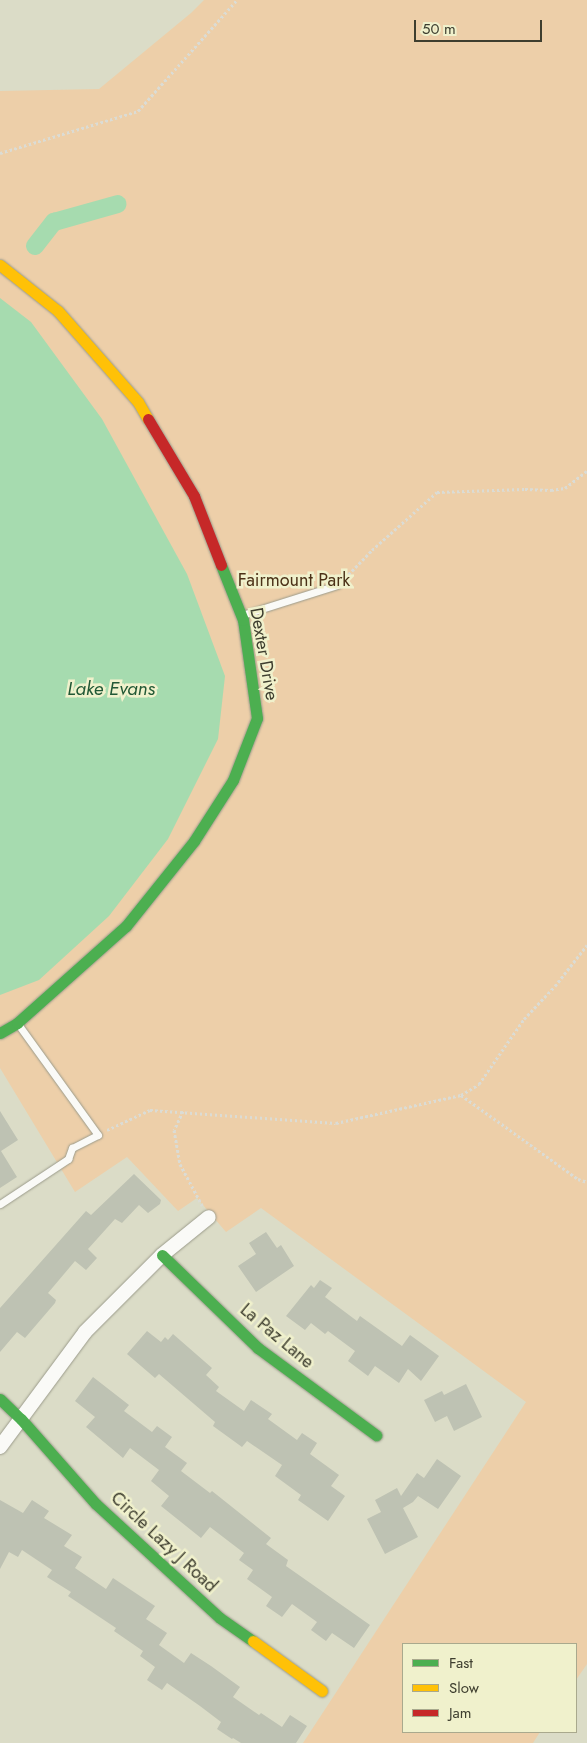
<!DOCTYPE html>
<html>
<head>
<meta charset="utf-8">
<style>
	body { margin:0 }
	#map { position:relative; width:587px; height:1743px; overflow:hidden; background:#dbdcc7; font-family:Jost,sans-serif }
	div>[style] { position:absolute }
	[style*='--x'] { left:calc(var(--x)*1px); top:calc(var(--y)*1px); width:calc(var(--w)*1px); rotate:calc(var(--a)*1deg) }
	.green>* { inset:0; background:#edcfa9 }
	.water>* { inset:0; background:#a6dbaf }
	.canal>* { height:18px; margin:-9px; padding:0 9px; transform-origin:9px; border-radius:9px; background:#a6dbaf }
	.building>* { inset:0; background:#bec2b3 }
	.path>* { height:3px; margin-top:-1.5px; transform-origin:0; background:repeating-linear-gradient(90deg,#dbdcd5 0 2.5px,transparent 0 5px) }
	.roads { filter:drop-shadow(0 0 1px #9b9b8b) drop-shadow(0 0 1px #9b9b8b) }
	.lane>* { height:7px; margin:-3.5px; padding:0 3.5px; transform-origin:3.5px; border-radius:3.5px; background:#fafaf7 }
	.street>* { height:14px; margin:-7px; padding:0 7px; transform-origin:7px; border-radius:7px; background:#fafaf7 }
	.fast>* { height:11px; margin:-5.5px; padding:0 5.5px; transform-origin:5.5px; border-radius:5.5px; background:#4caf50 }
	.slow>* { height:11px; margin:-5.5px; padding:0 5.5px; transform-origin:5.5px; border-radius:5.5px; background:#ffc107 }
	.jam>* { height:11px; margin:-5.5px; padding:0 5.5px; transform-origin:5.5px; border-radius:5.5px; background:#c62828 }
	span { translate:-50% -50%; white-space:nowrap; text-align:center; line-height:1.15; -webkit-text-stroke:5px #f0f1cc; paint-order:stroke }
	.park-label { font-size:18px; color:#4b3117 }
	.street-label { font-size:18px; color:#3e3e2f }
	.water-label { font-size:19px; color:#215835; font-style:italic }
	.legend { position:absolute; left:402px; top:1643px; width:175px; height:90px; box-sizing:border-box; background:#f0f1cc; border:1px solid #a9a98d; margin:0; padding:6px 9px; list-style:none; font-size:15px; color:#3e3e2f }
	.legend li { display:flex; align-items:center; gap:10px; height:25px }
	.legend b { width:25px; border:1px solid #a9a98d }
	.scale { position:absolute; left:414px; top:20px; width:128px; height:22px; box-sizing:border-box; border:2px solid #3e3e2f; border-top:0; padding-left:6px; font-size:15px; line-height:18px; white-space:nowrap; color:#3e3e2f; -webkit-text-stroke:4px #f0f1cc; paint-order:stroke }
</style>
</head>
<body>
<div id="map">
	<div class="green">
		<i style="clip-path:polygon(204px 0,587px 0,587px 1664px,576px 1680px,576px 1644px,403px 1644px,403px 1732px,540px 1732px,533px 1743px,303px 1743px,526px 1402px,261px 1208px,226px 1232px,197px 1198px,178px 1211px,127px 1157px,75px 1192px,0 1068px,0 91px,99px 89px,191px 13px)"></i>
	</div>
	<div class="water">
		<i style="clip-path:polygon(0 298px,31px 322px,102px 419px,187px 574px,225px 676px,218px 739px,168px 839px,109px 916px,39px 980px,0 995px)"></i>
	</div>
	<div class="canal">
		<i style="--x:35;--y:246;--w:31;--a:-52"></i>
		<i style="--x:54;--y:222;--w:66;--a:-15.7"></i>
	</div>
	<div class="building">
		<i style="clip-path:polygon(0 1111px,18px 1140px,1px 1151px,17px 1177px,0 1188px)"></i>
		<i style="clip-path:polygon(134px 1174px,161px 1200px,160px 1204px,148px 1213px,139px 1205px,122px 1223px,115px 1219px,88px 1249px,97px 1258px,86px 1270px,75px 1261px,48px 1293px,56px 1300px,55px 1303px,25px 1338px,17px 1332px,0 1352px,0 1308px,86px 1211px,91px 1215px)"></i>
		<i style="clip-path:polygon(266px 1232px,277px 1248px,281px 1245px,294px 1266px,256px 1292px,238px 1266px,256px 1254px,249px 1243px)"></i>
		<i style="clip-path:polygon(320px 1280px,332px 1288px,325px 1297px,357px 1321px,360px 1316px,402px 1346px,410px 1335px,439px 1356px,421px 1381px,408px 1369px,399px 1383px,375px 1366px,368px 1376px,348px 1361px,355px 1351px,328px 1331px,325px 1334px,311px 1323px,305px 1330px,286px 1316px,311px 1285px,314px 1288px)"></i>
		<i style="clip-path:polygon(147px 1331px,161px 1342px,165px 1337px,168px 1340px,173px 1334px,212px 1368px,206px 1375px,219px 1387px,216px 1391px,244px 1411px,251px 1400px,272px 1414px,268px 1419px,297px 1440px,302px 1433px,317px 1443px,310px 1454px,339px 1475px,331px 1486px,345px 1496px,328px 1521px,298px 1500px,301px 1495px,275px 1476px,282px 1465px,247px 1441px,242px 1447px,213px 1426px,215px 1422px,159px 1374px,155px 1378px,127px 1354px)"></i>
		<i style="clip-path:polygon(93px 1377px,129px 1405px,124px 1411px,152px 1432px,157px 1426px,172px 1437px,165px 1447px,187px 1463px,181px 1471px,210px 1493px,212px 1491px,271px 1538px,266px 1544px,288px 1560px,286px 1566px,370px 1625px,354px 1648px,332px 1633px,326px 1641px,311px 1630px,317px 1622px,292px 1604px,282px 1617px,266px 1606px,272px 1597px,247px 1579px,253px 1570px,239px 1560px,244px 1553px,210px 1527px,201px 1538px,161px 1506px,169px 1496px,151px 1481px,159px 1470px,130px 1448px,123px 1458px,86px 1427px,95px 1417px,75px 1401px)"></i>
		<i style="clip-path:polygon(466px 1384px,482px 1417px,454px 1431px,447px 1416px,435px 1422px,424px 1400px,442px 1391px,444px 1395px)"></i>
		<i style="clip-path:polygon(437px 1459px,461px 1476px,438px 1509px,418px 1496px,413px 1502px,403px 1508px,418px 1537px,385px 1554px,367px 1519px,381px 1512px,375px 1500px,397px 1488px,401px 1496px,417px 1473px,424px 1478px)"></i>
		<i style="clip-path:polygon(0 1500px,23px 1513px,32px 1500px,49px 1511px,44px 1518px,72px 1535px,64px 1546px,82px 1557px,75px 1568px,106px 1589px,113px 1578px,155px 1606px,146px 1619px,167px 1633px,159px 1645px,184px 1663px,191px 1653px,211px 1666px,240px 1687px,233px 1697px,259px 1715px,261px 1713px,282px 1727px,290px 1715px,307px 1726px,296px 1743px,241px 1743px,233px 1738px,232px 1739px,217px 1729px,221px 1722px,200px 1706px,167px 1683px,162px 1690px,147px 1680px,155px 1667px,140px 1656px,143px 1651px,114px 1631px,116px 1628px,68px 1596px,71px 1592px,47px 1577px,52px 1570px,22px 1550px,18px 1557px,9px 1552px,0 1569px)"></i>
	</div>
	<div class="path">
		<i style="--x:0;--y:153;--w:144;--a:-16.9"></i>
		<i style="--x:138;--y:111;--w:149;--a:-48.3"></i>
		<i style="--x:345;--y:578;--w:39;--a:-46"></i>
		<i style="--x:372;--y:550;--w:87;--a:-41.7"></i>
		<i style="--x:437;--y:492;--w:88;--a:-2"></i>
		<i style="--x:525;--y:489;--w:26;--a:2"></i>
		<i style="--x:551;--y:490;--w:14;--a:-8"></i>
		<i style="--x:565;--y:488;--w:28;--a:-38"></i>
		<i style="--x:461;--y:1095;--w:144;--a:35.7"></i>
		<i style="--x:578;--y:1179;--w:9;--a:18"></i>
		<i style="--x:183;--y:1111;--w:21;--a:115"></i>
		<i style="--x:174;--y:1130;--w:35;--a:80"></i>
		<i style="--x:180;--y:1164;--w:47;--a:61.8"></i>
		<i style="--x:107;--y:1130;--w:47;--a:-24.9"></i>
		<i style="--x:150;--y:1110;--w:186;--a:4"></i>
		<i style="--x:336;--y:1123;--w:128;--a:-12.6"></i>
		<i style="--x:461;--y:1095;--w:21;--a:-31"></i>
		<i style="--x:479;--y:1084;--w:79;--a:-55.3"></i>
		<i style="--x:524;--y:1019;--w:45;--a:-46.8"></i>
		<i style="--x:555;--y:986;--w:52;--a:-52"></i>
	</div>
	<div class="roads">
		<div class="lane">
			<i style="--x:242;--y:615;--w:100;--a:-17.5"></i>
			<i style="--x:0;--y:1204;--w:82;--a:-33.5"></i>
			<i style="--x:68;--y:1159;--w:12;--a:-70"></i>
			<i style="--x:72;--y:1148;--w:29;--a:-27"></i>
			<i style="--x:98;--y:1135;--w:137;--a:-125.8"></i>
		</div>
		<div class="street">
			<i style="--x:0;--y:1447;--w:143;--a:-53.5"></i>
			<i style="--x:85;--y:1332;--w:109;--a:-45"></i>
			<i style="--x:162;--y:1255;--w:60;--a:-39"></i>
		</div>
		<div class="fast">
			<i style="--x:0;--y:1033;--w:20;--a:-30"></i>
			<i style="--x:17;--y:1023;--w:146;--a:-41.7"></i>
			<i style="--x:126;--y:926;--w:109;--a:-51.3"></i>
			<i style="--x:194;--y:841;--w:72;--a:-57.4"></i>
			<i style="--x:233;--y:780;--w:66;--a:-68.8"></i>
			<i style="--x:257;--y:718;--w:99;--a:-98.1"></i>
			<i style="--x:243;--y:620;--w:59;--a:-111.8"></i>
			<i style="--x:162;--y:1255;--w:134;--a:44.1"></i>
			<i style="--x:258;--y:1348;--w:147;--a:36.4"></i>
			<i style="--x:0;--y:1399;--w:29;--a:44"></i>
			<i style="--x:21;--y:1419;--w:113;--a:48.6"></i>
			<i style="--x:96;--y:1504;--w:168;--a:42.6"></i>
			<i style="--x:220;--y:1618;--w:40;--a:34.9"></i>
		</div>
		<div class="slow">
			<i style="--x:0;--y:265;--w:74;--a:38.4"></i>
			<i style="--x:58;--y:311;--w:121;--a:48.7"></i>
			<i style="--x:138;--y:402;--w:20;--a:60"></i>
			<i style="--x:253;--y:1641;--w:85;--a:35.9"></i>
		</div>
		<div class="jam">
			<i style="--x:148;--y:419;--w:90;--a:59.1"></i>
			<i style="--x:194;--y:496;--w:74;--a:68.6"></i>
		</div>
	</div>
	<div class="park-label">
		<span style="left:294px;top:580px">Fairmount Park</span>
	</div>
	<div class="street-label">
		<span style="left:264px;top:654px;rotate:80deg">Dexter Drive</span>
		<span style="left:277px;top:1336px;rotate:40deg">La Paz Lane</span>
		<span style="left:164px;top:1542px;rotate:43deg">Circle Lazy J Road</span>
	</div>
	<div class="water-label">
		<span style="left:111px;top:689px">Lake Evans</span>
	</div>
	<ul class="legend">
	<li><b style="height:6px;background:#4caf50"></b>Fast</li>
	<li><b style="height:6px;background:#ffc107"></b>Slow</li>
	<li><b style="height:6px;background:#c62828"></b>Jam</li>
	</ul>
	<div class="scale">50 m</div>
</div>
</body>
</html>
